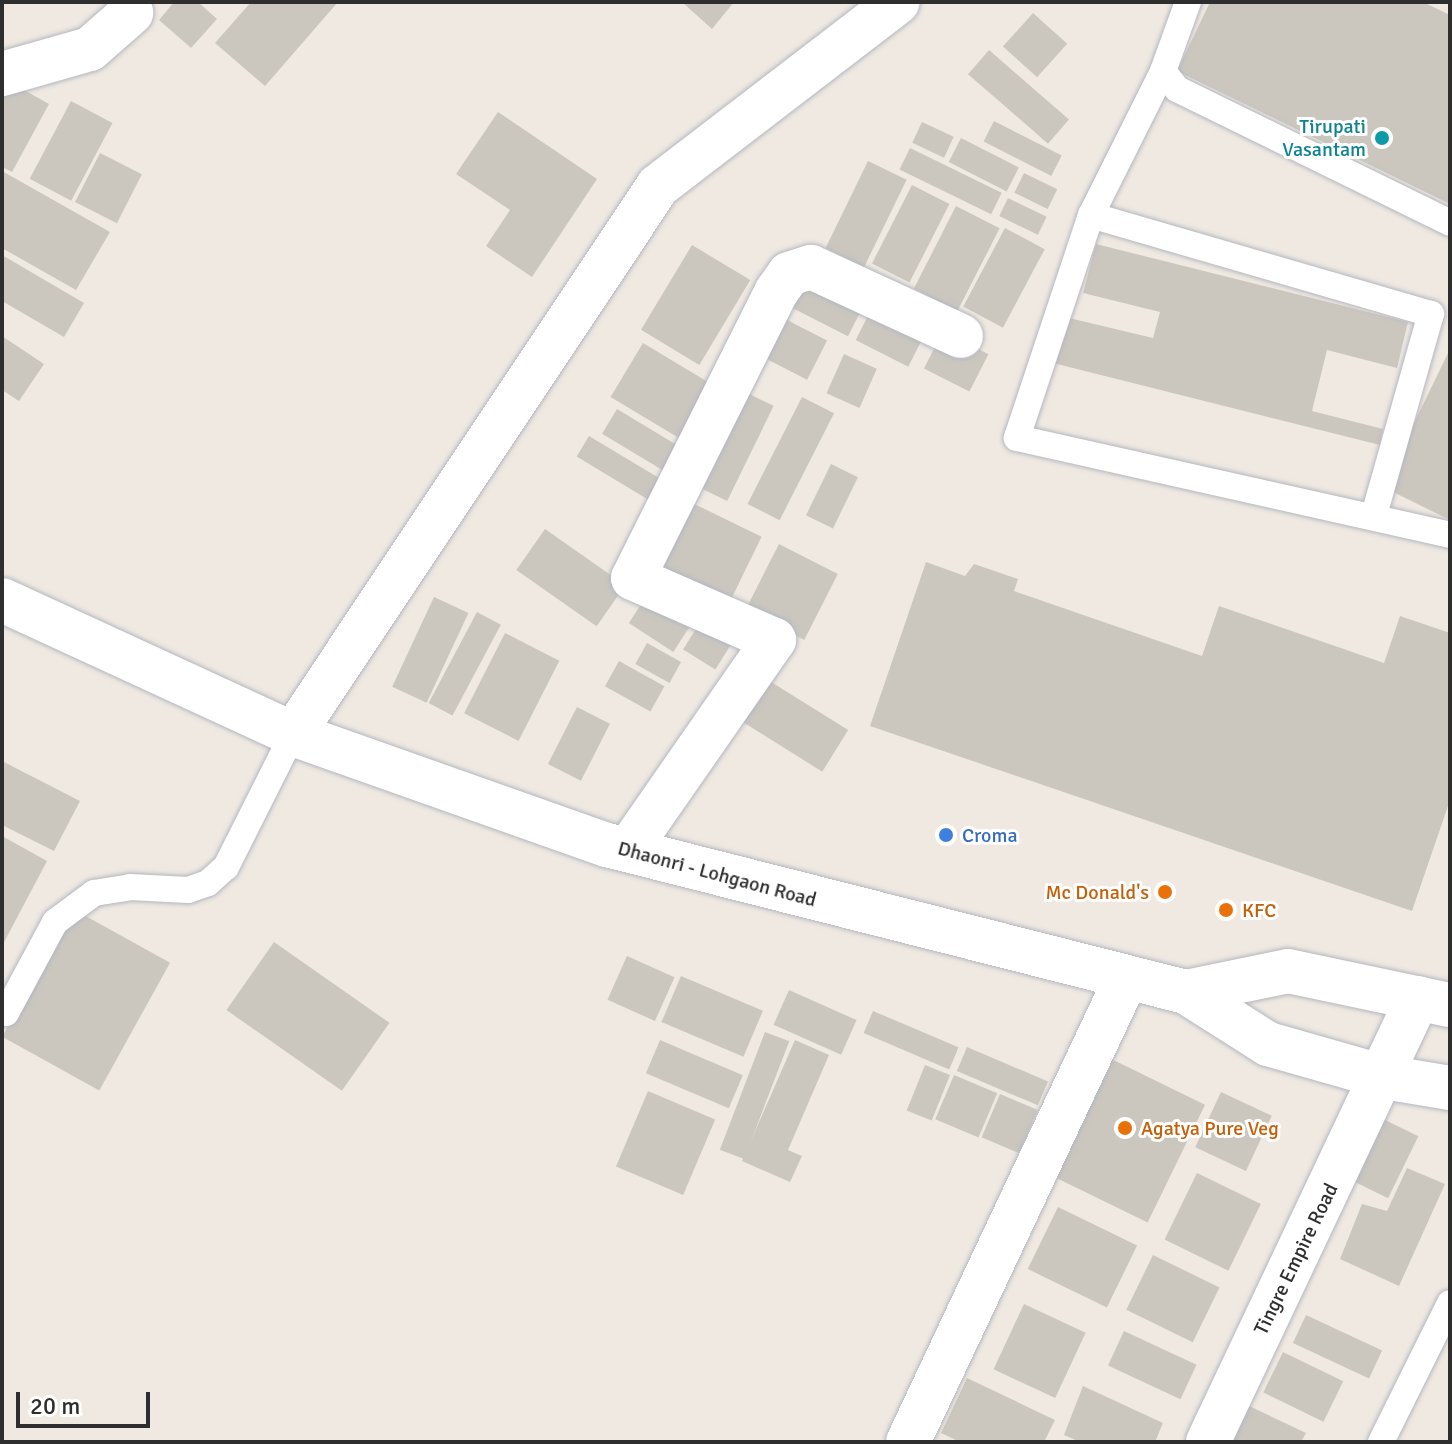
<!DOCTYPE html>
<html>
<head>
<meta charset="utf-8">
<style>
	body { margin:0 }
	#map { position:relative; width:1452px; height:1444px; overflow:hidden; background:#efe9e1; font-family:Signika,sans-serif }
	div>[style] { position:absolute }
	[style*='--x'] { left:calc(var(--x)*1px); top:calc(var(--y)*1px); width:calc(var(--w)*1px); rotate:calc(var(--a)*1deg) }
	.building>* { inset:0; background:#cbc7bf; transform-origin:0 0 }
	.roads { filter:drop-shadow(0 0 2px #b4b7c1) drop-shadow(0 0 2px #b4b7c1) }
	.lane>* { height:26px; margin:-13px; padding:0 13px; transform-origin:13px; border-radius:13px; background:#fff }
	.street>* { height:44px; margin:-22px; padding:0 22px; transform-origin:22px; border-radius:22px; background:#fff }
	.secondary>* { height:44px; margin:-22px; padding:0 22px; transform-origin:22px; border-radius:22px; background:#fff }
	.dots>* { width:22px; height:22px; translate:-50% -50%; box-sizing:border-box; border:4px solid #fff; border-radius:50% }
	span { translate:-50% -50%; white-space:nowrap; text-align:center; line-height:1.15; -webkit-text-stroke:6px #fff; paint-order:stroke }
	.culture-label { font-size:20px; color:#0d838f }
	.right { translate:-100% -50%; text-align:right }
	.shop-label { font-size:20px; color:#366cbe }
	.left { translate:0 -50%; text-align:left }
	.street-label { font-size:20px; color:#2e2e2e }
	.food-label { font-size:20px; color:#c56008 }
	.frame { position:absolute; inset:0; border:4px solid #2e2e2e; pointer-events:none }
	.scale { position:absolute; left:16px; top:1392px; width:134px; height:36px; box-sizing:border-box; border:4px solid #2e2e2e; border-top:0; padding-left:10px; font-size:24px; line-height:28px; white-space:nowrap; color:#2e2e2e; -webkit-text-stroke:6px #fff; paint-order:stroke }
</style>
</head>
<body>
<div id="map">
	<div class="building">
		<i style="clip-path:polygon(174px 2px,198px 2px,217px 19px,191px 48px,159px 20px)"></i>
		<i style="clip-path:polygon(251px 2px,338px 2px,265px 86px,215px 43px)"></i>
		<i style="clip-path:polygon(682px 2px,734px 2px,712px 29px)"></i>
		<i style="clip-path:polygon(1210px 2px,1423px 2px,1450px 15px,1450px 204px,1177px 71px)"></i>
		<i style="left:1033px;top:13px;width:46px;height:45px;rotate:42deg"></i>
		<i style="left:989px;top:50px;width:106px;height:32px;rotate:41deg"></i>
		<i style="clip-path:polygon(8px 81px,49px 104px,12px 172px,2px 167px,2px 92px)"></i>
		<i style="left:71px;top:101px;width:47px;height:88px;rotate:28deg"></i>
		<i style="clip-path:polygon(498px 112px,597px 179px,532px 277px,486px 246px,510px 210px,456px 174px)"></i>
		<i style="left:994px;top:121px;width:76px;height:23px;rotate:27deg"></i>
		<i style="left:922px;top:122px;width:35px;height:23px;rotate:25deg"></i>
		<i style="left:961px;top:138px;width:65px;height:27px;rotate:27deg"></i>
		<i style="left:910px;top:148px;width:102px;height:24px;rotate:26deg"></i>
		<i style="left:100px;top:153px;width:47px;height:55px;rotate:27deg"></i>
		<i style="left:868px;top:161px;width:43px;height:97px;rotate:26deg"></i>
		<i style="clip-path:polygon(2px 171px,110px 232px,76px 290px,2px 248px)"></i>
		<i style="left:1024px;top:173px;width:37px;height:22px;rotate:26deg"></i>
		<i style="left:912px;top:185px;width:42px;height:88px;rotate:27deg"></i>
		<i style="left:1008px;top:198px;width:43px;height:20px;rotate:26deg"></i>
		<i style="left:956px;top:206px;width:49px;height:93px;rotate:27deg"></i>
		<i style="left:1005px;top:228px;width:45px;height:89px;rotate:28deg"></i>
		<i style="clip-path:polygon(1096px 244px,1408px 322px,1397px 368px,1327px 350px,1312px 411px,1383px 429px,1380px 445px,1053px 363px,1065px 317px,1153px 338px,1160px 312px,1083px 293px)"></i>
		<i style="left:692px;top:245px;width:68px;height:99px;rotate:31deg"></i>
		<i style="clip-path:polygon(2px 255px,84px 303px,64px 337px,2px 301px)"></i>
		<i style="left:810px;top:272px;width:63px;height:40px;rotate:27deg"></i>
		<i style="left:877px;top:298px;width:59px;height:47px;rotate:27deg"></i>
		<i style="left:787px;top:320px;width:45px;height:44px;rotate:27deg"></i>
		<i style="left:943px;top:331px;width:51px;height:42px;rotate:27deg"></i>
		<i style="clip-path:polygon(2px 336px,44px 364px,19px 401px,2px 390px)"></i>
		<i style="left:643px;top:343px;width:87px;height:63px;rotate:31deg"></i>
		<i style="clip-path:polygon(1450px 349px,1450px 514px,1448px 519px,1383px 487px)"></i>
		<i style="left:844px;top:354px;width:36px;height:43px;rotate:24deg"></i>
		<i style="left:735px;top:387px;width:43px;height:106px;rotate:26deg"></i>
		<i style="left:802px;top:397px;width:36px;height:120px;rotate:27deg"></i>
		<i style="left:617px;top:409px;width:79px;height:29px;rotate:31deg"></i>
		<i style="left:589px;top:436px;width:88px;height:24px;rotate:31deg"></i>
		<i style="left:831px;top:464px;width:30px;height:57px;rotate:26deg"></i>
		<i style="left:678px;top:496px;width:93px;height:81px;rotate:26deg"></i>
		<i style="left:545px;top:529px;width:98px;height:50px;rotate:35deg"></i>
		<i style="left:779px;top:544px;width:66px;height:74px;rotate:27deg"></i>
		<i style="clip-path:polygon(926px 562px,965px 576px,974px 564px,1018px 579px,1014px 591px,1202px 656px,1219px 606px,1384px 663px,1400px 616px,1450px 633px,1450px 800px,1412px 911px,870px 726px)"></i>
		<i style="left:649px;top:592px;width:53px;height:37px;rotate:33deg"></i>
		<i style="left:434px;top:597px;width:38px;height:99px;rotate:25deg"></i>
		<i style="left:477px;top:612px;width:27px;height:103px;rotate:28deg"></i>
		<i style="left:699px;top:624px;width:38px;height:30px;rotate:32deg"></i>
		<i style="left:505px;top:633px;width:61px;height:90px;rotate:27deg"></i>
		<i style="left:647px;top:643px;width:39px;height:24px;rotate:29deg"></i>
		<i style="left:619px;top:661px;width:52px;height:29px;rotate:29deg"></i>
		<i style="left:760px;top:675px;width:104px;height:49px;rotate:32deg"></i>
		<i style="left:577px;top:707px;width:37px;height:64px;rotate:27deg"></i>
		<i style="clip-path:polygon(2px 761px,80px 801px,54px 851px,2px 825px)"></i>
		<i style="clip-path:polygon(2px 836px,47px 861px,2px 946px)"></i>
		<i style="left:73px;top:909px;width:111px;height:146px;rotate:29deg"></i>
		<i style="left:274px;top:942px;width:141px;height:83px;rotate:35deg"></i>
		<i style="left:627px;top:956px;width:52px;height:48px;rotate:24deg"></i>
		<i style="left:681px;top:976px;width:89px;height:50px;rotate:23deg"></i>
		<i style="left:789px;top:990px;width:74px;height:38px;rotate:24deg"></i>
		<i style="left:873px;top:1011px;width:93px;height:24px;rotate:23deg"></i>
		<i style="left:765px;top:1032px;width:26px;height:126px;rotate:21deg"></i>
		<i style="left:660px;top:1040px;width:90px;height:36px;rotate:23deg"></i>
		<i style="clip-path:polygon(795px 1040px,829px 1055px,788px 1150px,802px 1156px,790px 1182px,742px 1161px)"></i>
		<i style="left:967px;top:1047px;width:88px;height:26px;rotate:23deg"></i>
		<i style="left:1099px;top:1053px;width:118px;height:131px;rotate:26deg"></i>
		<i style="left:925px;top:1065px;width:27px;height:49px;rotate:22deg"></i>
		<i style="left:954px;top:1075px;width:47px;height:48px;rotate:23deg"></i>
		<i style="left:648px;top:1091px;width:73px;height:82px;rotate:23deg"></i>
		<i style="left:1221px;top:1092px;width:56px;height:61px;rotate:25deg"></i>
		<i style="left:1000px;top:1094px;width:41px;height:47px;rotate:23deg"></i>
		<i style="left:1377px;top:1116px;width:46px;height:69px;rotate:26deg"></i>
		<i style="clip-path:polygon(1407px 1168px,1445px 1184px,1399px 1286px,1340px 1259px,1362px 1204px,1387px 1211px)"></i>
		<i style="left:1197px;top:1173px;width:71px;height:74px;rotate:26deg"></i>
		<i style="left:1058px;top:1207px;width:88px;height:69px;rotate:26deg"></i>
		<i style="left:1153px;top:1255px;width:74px;height:61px;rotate:26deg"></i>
		<i style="left:1024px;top:1304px;width:68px;height:72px;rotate:25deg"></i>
		<i style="left:1306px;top:1315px;width:84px;height:31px;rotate:25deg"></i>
		<i style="left:1124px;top:1331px;width:80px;height:38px;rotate:25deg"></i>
		<i style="left:1283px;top:1352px;width:67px;height:45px;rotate:26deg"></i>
		<i style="clip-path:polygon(967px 1378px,1055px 1420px,1044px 1442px,960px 1442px,941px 1433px)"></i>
		<i style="clip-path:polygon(1083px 1386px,1163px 1423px,1155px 1442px,1080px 1442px,1064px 1435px)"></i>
		<i style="clip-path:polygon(1247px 1405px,1306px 1433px,1301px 1442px,1229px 1442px)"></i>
	</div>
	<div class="roads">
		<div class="lane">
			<i style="--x:1163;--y:71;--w:23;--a:52"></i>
			<i style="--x:1177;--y:89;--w:304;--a:26.1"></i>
			<i style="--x:1091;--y:215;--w:161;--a:-63.4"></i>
			<i style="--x:1163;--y:71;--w:73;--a:-70.1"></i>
			<i style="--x:1374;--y:515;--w:209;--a:-74.2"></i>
			<i style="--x:1431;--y:314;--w:354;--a:-163.8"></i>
			<i style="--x:1091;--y:215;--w:235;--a:108.4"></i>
			<i style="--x:1017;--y:438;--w:444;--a:12.6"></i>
			<i style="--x:6;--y:1013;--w:103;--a:-61.7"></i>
			<i style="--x:55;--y:922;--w:49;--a:-36.6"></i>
			<i style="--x:94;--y:893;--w:36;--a:-9"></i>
			<i style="--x:130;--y:887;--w:58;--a:3"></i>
			<i style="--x:188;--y:890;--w:21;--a:-19"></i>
			<i style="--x:208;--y:883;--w:24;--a:-42"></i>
			<i style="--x:226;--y:867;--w:149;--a:-63.3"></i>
			<i style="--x:1381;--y:1442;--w:155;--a:-63.6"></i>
		</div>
		<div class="street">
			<i style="--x:2;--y:74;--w:91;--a:-15.9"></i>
			<i style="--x:90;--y:49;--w:55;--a:-41.3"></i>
			<i style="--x:293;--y:734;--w:658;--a:-56.33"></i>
			<i style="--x:658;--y:186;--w:302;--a:-37.5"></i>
			<i style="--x:628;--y:850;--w:256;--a:-55.2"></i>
			<i style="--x:774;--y:640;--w:154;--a:-156.3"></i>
			<i style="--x:633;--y:578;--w:321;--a:-63.4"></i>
			<i style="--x:777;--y:291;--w:21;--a:-55"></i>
			<i style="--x:789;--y:274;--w:23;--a:-18"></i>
			<i style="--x:811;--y:267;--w:165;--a:24.7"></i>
			<i style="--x:908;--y:1442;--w:512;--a:-64.79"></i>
			<i style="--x:1208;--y:1442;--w:491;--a:-64.7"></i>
		</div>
		<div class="secondary">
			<i style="--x:2;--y:600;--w:320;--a:24.7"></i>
			<i style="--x:293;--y:734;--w:333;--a:19.5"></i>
			<i style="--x:607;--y:845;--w:597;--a:14.25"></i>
			<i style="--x:1186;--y:992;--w:97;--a:32.4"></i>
			<i style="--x:1268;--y:1044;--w:121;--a:15.9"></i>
			<i style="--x:1384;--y:1077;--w:67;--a:9.5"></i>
			<i style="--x:1186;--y:992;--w:104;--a:-11.6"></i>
			<i style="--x:1288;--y:971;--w:166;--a:11.9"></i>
		</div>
	</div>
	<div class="dots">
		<i style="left:1382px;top:138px;background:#0f9aa8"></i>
		<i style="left:946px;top:835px;background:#3f7fe0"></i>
		<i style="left:1165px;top:892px;background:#e8710a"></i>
		<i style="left:1226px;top:910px;background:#e8710a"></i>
		<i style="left:1125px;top:1128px;background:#e8710a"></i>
	</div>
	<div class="culture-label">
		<span class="right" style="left:1366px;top:138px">Tirupati<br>Vasantam</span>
	</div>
	<div class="shop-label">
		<span class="left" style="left:962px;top:835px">Croma</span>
	</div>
	<div class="street-label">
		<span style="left:717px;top:874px;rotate:15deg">Dhaonri - Lohgaon Road</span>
		<span style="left:1296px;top:1259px;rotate:-64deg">Tingre Empire Road</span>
	</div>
	<div class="food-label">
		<span class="right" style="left:1149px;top:892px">Mc Donald's</span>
		<span class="left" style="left:1242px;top:910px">KFC</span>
		<span class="left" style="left:1141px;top:1128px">Agatya Pure Veg</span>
	</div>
	<div class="frame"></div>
	<div class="scale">20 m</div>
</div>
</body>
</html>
